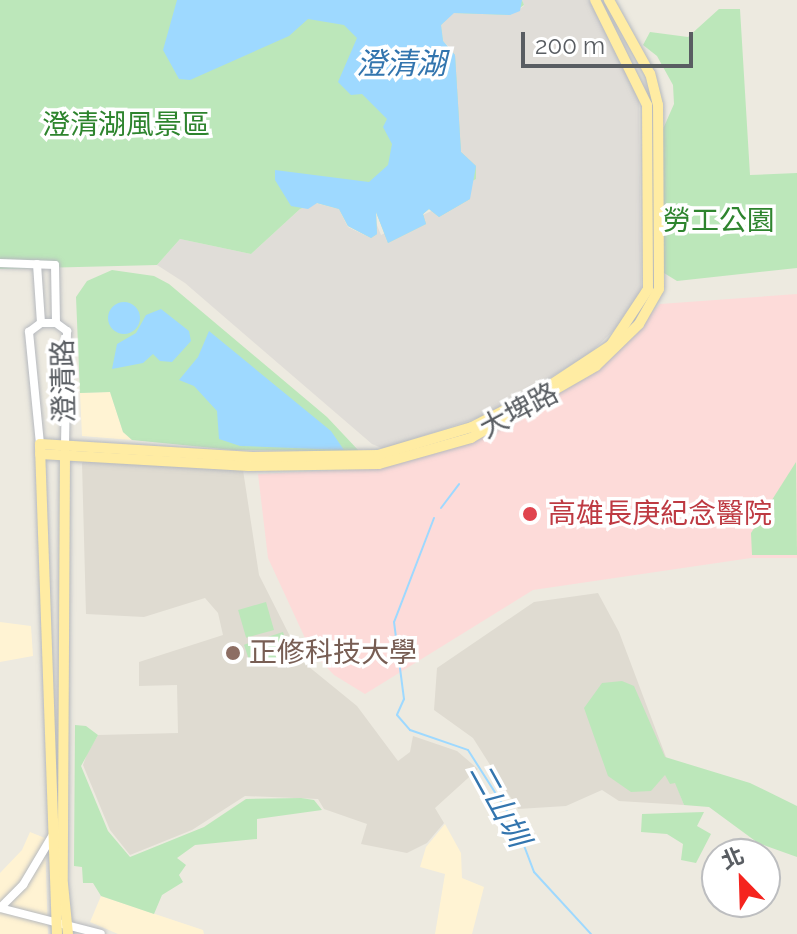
<!DOCTYPE html>
<html>
<head>
<meta charset="utf-8">
<style>
	body { margin:0 }
	#map { position:relative; width:797px; height:934px; overflow:hidden; background:#edeae0; font-family:Raleway,"Noto Sans TC",sans-serif }
	div>[style] { position:absolute }
	[style*='--x'] { left:calc(var(--x)*1px); top:calc(var(--y)*1px); width:calc(var(--w)*1px); rotate:calc(var(--a)*1deg) }
	.commercial>* { inset:0; background:#fff3d3 }
	.industrial>* { inset:0; background:#e0ddd8 }
	.education>* { inset:0; background:#dfdbd1 }
	.medical>* { inset:0; background:#fddbd9 }
	.green>* { inset:0; background:#bce7ba; transform-origin:0 0 }
	.water>* { inset:0; background:#9ed9ff }
	.round { border-radius:50% }
	.stream>* { height:2px; margin:-1px; padding:0 1px; transform-origin:1px; border-radius:1px; background:#9ed9ff }
	.roads { filter:drop-shadow(0 0 2px #b6b9be) drop-shadow(0 0 2px #b6b9be) }
	.minor>* { height:8px; margin:-4px; padding:0 4px; transform-origin:4px; border-radius:4px; background:#fff }
	.major>* { height:10px; margin:-5px; padding:0 5px; transform-origin:5px; border-radius:5px; background:#ffeca3 }
	.dots>* { width:22px; height:22px; translate:-50% -50%; box-sizing:border-box; border:4px solid #fff; border-radius:50% }
	span { translate:-50% -50%; white-space:nowrap; text-align:center; line-height:1.15; -webkit-text-stroke:7px #fff; paint-order:stroke }
	.park-label { font-size:28px; color:#2e842e }
	.street-label { font-size:28px; color:#595d62 }
	.health-label { font-size:28px; color:#be3a42 }
	.left { translate:0 -50%; text-align:left }
	.education-label { font-size:28px; color:#785e54 }
	.water-label { font-size:30px; color:#3375ae; font-style:italic }
	.north { position:absolute; left:701px; top:838px; width:80px; height:80px; box-sizing:border-box; background:#fff; border:2px solid #bdbec0; border-radius:50%; rotate:337deg; font-size:22px; font-weight:700; line-height:32px; text-align:center; color:#595d62 }
	.north::after { content:''; display:block; margin:auto; width:28px; height:36px; background:#f5241e; clip-path:polygon(50% 0,100% 100%,50% 72%,0 100%) }
	.scale { position:absolute; left:521px; top:32px; width:172px; height:36px; box-sizing:border-box; border:4px solid #595d62; border-top:0; padding-left:10px; font-size:24px; line-height:28px; white-space:nowrap; color:#595d62; -webkit-text-stroke:6px #fff; paint-order:stroke }
</style>
</head>
<body>
<div id="map">
	<div class="commercial">
		<i style="clip-path:polygon(110px 392px,123px 432px,132px 440px,82px 436px,80px 393px)"></i>
		<i style="clip-path:polygon(0 622px,31px 626px,33px 656px,0 662px)"></i>
		<i style="clip-path:polygon(445px 824px,461px 853px,462px 878px,484px 887px,472px 934px,435px 934px,445px 874px,420px 867px,426px 847px)"></i>
		<i style="clip-path:polygon(30px 832px,45px 838px,48px 934px,0 934px,0 873px,22px 850px)"></i>
		<i style="clip-path:polygon(101px 896px,203px 930px,204px 934px,118px 934px,90px 922px)"></i>
	</div>
	<div class="industrial">
		<i style="clip-path:polygon(522px 0,589px 0,639px 97px,641px 295px,631px 314px,588px 355px,536px 386px,483px 416px,384px 449px,372px 444px,185px 283px,157px 265px,180px 239px,251px 254px,300px 209px,316px 203px,339px 209px,348px 227px,371px 238px,372px 213px,381px 235px,471px 192px,459px 143px,451px 49px,443px 41px,441px 25px,453px 13px,510px 15px,524px 6px)"></i>
	</div>
	<div class="education">
		<i style="clip-path:polygon(88px 457px,243px 470px,259px 575px,303px 662px,357px 706px,398px 761px,410px 752px,413px 736px,457px 751px,478px 769px,435px 808px,444px 823px,427px 843px,407px 853px,361px 844px,367px 824px,324px 809px,318px 799px,245px 796px,192px 830px,130px 855px,110px 830px,83px 765px,87px 754px,98px 735px,178px 733px,177px 685px,139px 686px,139px 662px,223px 635px,218px 613px,205px 598px,144px 617px,86px 614px,82px 463px)"></i>
		<i style="clip-path:polygon(598px 593px,619px 632px,684px 805px,619px 801px,602px 790px,566px 806px,518px 809px,473px 738px,434px 710px,437px 668px,534px 602px)"></i>
	</div>
	<div class="medical">
		<i style="clip-path:polygon(797px 294px,797px 558px,751px 558px,533px 590px,365px 694px,334px 675px,311px 651px,268px 558px,258px 474px,380px 468px,476px 440px,599px 368px,660px 304px)"></i>
	</div>
	<div class="green">
		<i style="clip-path:polygon(0 0,522px 0,524px 5px,510px 15px,453px 13px,441px 25px,443px 41px,455px 55px,461px 152px,476px 166px,476px 179px,470px 182px,470px 199px,439px 217px,429px 209px,423px 214px,426px 224px,388px 243px,376px 212px,377px 234px,371px 238px,348px 226px,339px 209px,317px 203px,300px 209px,251px 254px,180px 239px,157px 265px,0 269px)"></i>
		<i style="clip-path:polygon(719px 9px,740px 9px,750px 175px,797px 173px,797px 268px,677px 281px,664px 273px,663px 129px,674px 104px,673px 85px,657px 56px,643px 45px,650px 32px,688px 37px)"></i>
		<i style="clip-path:polygon(112px 270px,154px 276px,169px 284px,327px 417px,359px 451px,233px 450px,132px 440px,123px 432px,110px 392px,80px 393px,76px 297px,87px 281px)"></i>
		<i style="clip-path:polygon(796px 462px,797px 555px,752px 555px,751px 533px)"></i>
		<i style="left:266px;top:602px;width:29px;height:29px;rotate:74deg"></i>
		<i style="left:283px;top:632px;width:23px;height:41px;rotate:72deg"></i>
		<i style="clip-path:polygon(622px 681px,634px 686px,665px 757px,750px 783px,797px 806px,797px 857px,758px 843px,709px 807px,684px 805px,675px 783px,670px 784px,665px 775px,651px 791px,631px 792px,608px 776px,584px 708px,602px 683px)"></i>
		<i style="clip-path:polygon(75px 725px,86px 726px,98px 735px,81px 766px,108px 831px,130px 857px,204px 827px,246px 799px,301px 798px,314px 800px,322px 810px,257px 819px,257px 839px,195px 845px,177px 858px,186px 865px,179px 875px,183px 882px,162px 895px,154px 914px,101px 896px,93px 883px,83px 883px,82px 867px,74px 866px)"></i>
		<i style="clip-path:polygon(704px 812px,697px 826px,711px 834px,696px 863px,681px 860px,683px 844px,667px 834px,641px 832px,642px 814px)"></i>
	</div>
	<div class="water">
		<i style="clip-path:polygon(177px 0,522px 0,520px 11px,510px 15px,454px 13px,441px 25px,443px 41px,455px 55px,461px 152px,476px 166px,470px 199px,439px 217px,429px 209px,423px 214px,426px 224px,388px 243px,376px 212px,377px 234px,371px 238px,348px 226px,339px 209px,317px 203px,308px 209px,291px 206px,275px 180px,275px 170px,369px 182px,388px 165px,392px 144px,383px 127px,387px 119px,362px 94px,351px 95px,338px 82px,357px 38px,344px 25px,308px 19px,289px 36px,190px 80px,179px 79px,163px 50px)"></i>
		<i class="round" style="left:108px;top:302px;width:32px;height:32px"></i>
		<i style="clip-path:polygon(161px 309px,189px 331px,191px 341px,182px 351px,172px 362px,160px 361px,153px 354px,143px 363px,112px 369px,117px 344px,136px 333px,146px 315px)"></i>
		<i style="clip-path:polygon(209px 331px,331px 431px,344px 450px,240px 446px,219px 439px,217px 411px,194px 386px,179px 380px,198px 357px)"></i>
	</div>
	<div class="stream">
		<i style="--x:441;--y:508;--w:30;--a:-53"></i>
		<i style="--x:434;--y:518;--w:111;--a:111"></i>
		<i style="--x:394;--y:622;--w:78;--a:82.6"></i>
		<i style="--x:404;--y:699;--w:17;--a:114"></i>
		<i style="--x:397;--y:715;--w:20;--a:49"></i>
		<i style="--x:410;--y:730;--w:61;--a:19"></i>
		<i style="--x:468;--y:750;--w:91;--a:57.5"></i>
		<i style="--x:517;--y:827;--w:48;--a:69.3"></i>
		<i style="--x:534;--y:872;--w:84;--a:47.4"></i>
	</div>
	<div class="roads">
		<div class="minor">
			<i style="--x:0;--y:263;--w:55;--a:2.1"></i>
			<i style="--x:55;--y:265;--w:58;--a:89"></i>
			<i style="--x:37;--y:264;--w:59;--a:86.1"></i>
			<i style="--x:40;--y:444;--w:113;--a:-95.6"></i>
			<i style="--x:29;--y:332;--w:15;--a:-37"></i>
			<i style="--x:41;--y:323;--w:15;--a:0"></i>
			<i style="--x:56;--y:323;--w:14;--a:36"></i>
			<i style="--x:67;--y:331;--w:119;--a:91"></i>
			<i style="--x:0;--y:908;--w:104;--a:14.4"></i>
			<i style="--x:0;--y:908;--w:33;--a:-45"></i>
			<i style="--x:23;--y:885;--w:61;--a:-59.2"></i>
		</div>
		<div class="major">
			<i style="--x:65;--y:453;--w:431;--a:90.3"></i>
			<i style="--x:63;--y:884;--w:50;--a:84.3"></i>
			<i style="--x:40;--y:454;--w:209;--a:3.3"></i>
			<i style="--x:249;--y:466;--w:130;--a:-0.9"></i>
			<i style="--x:379;--y:464;--w:96;--a:-15.8"></i>
			<i style="--x:471;--y:438;--w:144;--a:-29.9"></i>
			<i style="--x:596;--y:366;--w:60;--a:-44.3"></i>
			<i style="--x:639;--y:324;--w:40;--a:-60.3"></i>
			<i style="--x:659;--y:289;--w:184;--a:-90.3"></i>
			<i style="--x:658;--y:105;--w:32;--a:-104"></i>
			<i style="--x:650;--y:74;--w:85;--a:-119"></i>
			<i style="--x:57;--y:934;--w:490;--a:-92"></i>
			<i style="--x:40;--y:444;--w:213;--a:3.5"></i>
			<i style="--x:253;--y:457;--w:125;--a:-0.9"></i>
			<i style="--x:378;--y:455;--w:98;--a:-16.6"></i>
			<i style="--x:472;--y:427;--w:76;--a:-27.2"></i>
			<i style="--x:540;--y:392;--w:85;--a:-33.5"></i>
			<i style="--x:611;--y:345;--w:67;--a:-56.5"></i>
			<i style="--x:648;--y:289;--w:184;--a:-90.3"></i>
			<i style="--x:647;--y:105;--w:117;--a:-116.3"></i>
		</div>
	</div>
	<div class="dots">
		<i style="left:530px;top:514px;background:#e0444e"></i>
		<i style="left:233px;top:653px;background:#8d6e63"></i>
	</div>
	<div class="park-label">
		<span style="left:126px;top:125px">澄清湖風景區</span>
		<span style="left:719px;top:221px">勞工公園</span>
	</div>
	<div class="street-label">
		<span style="left:64px;top:381px;rotate:-91deg">澄清路</span>
		<span style="left:519px;top:411px;rotate:-28deg">大埤路</span>
	</div>
	<div class="health-label">
		<span class="left" style="left:548px;top:514px">高雄長庚紀念醫院</span>
	</div>
	<div class="education-label">
		<span class="left" style="left:249px;top:653px">正修科技大學</span>
	</div>
	<div class="water-label">
		<span style="left:401px;top:64px">澄清湖</span>
		<span style="left:499px;top:805px;rotate:61deg">二山圳</span>
	</div>
	<div class="north">北</div>
	<div class="scale">200 m</div>
</div>
</body>
</html>
